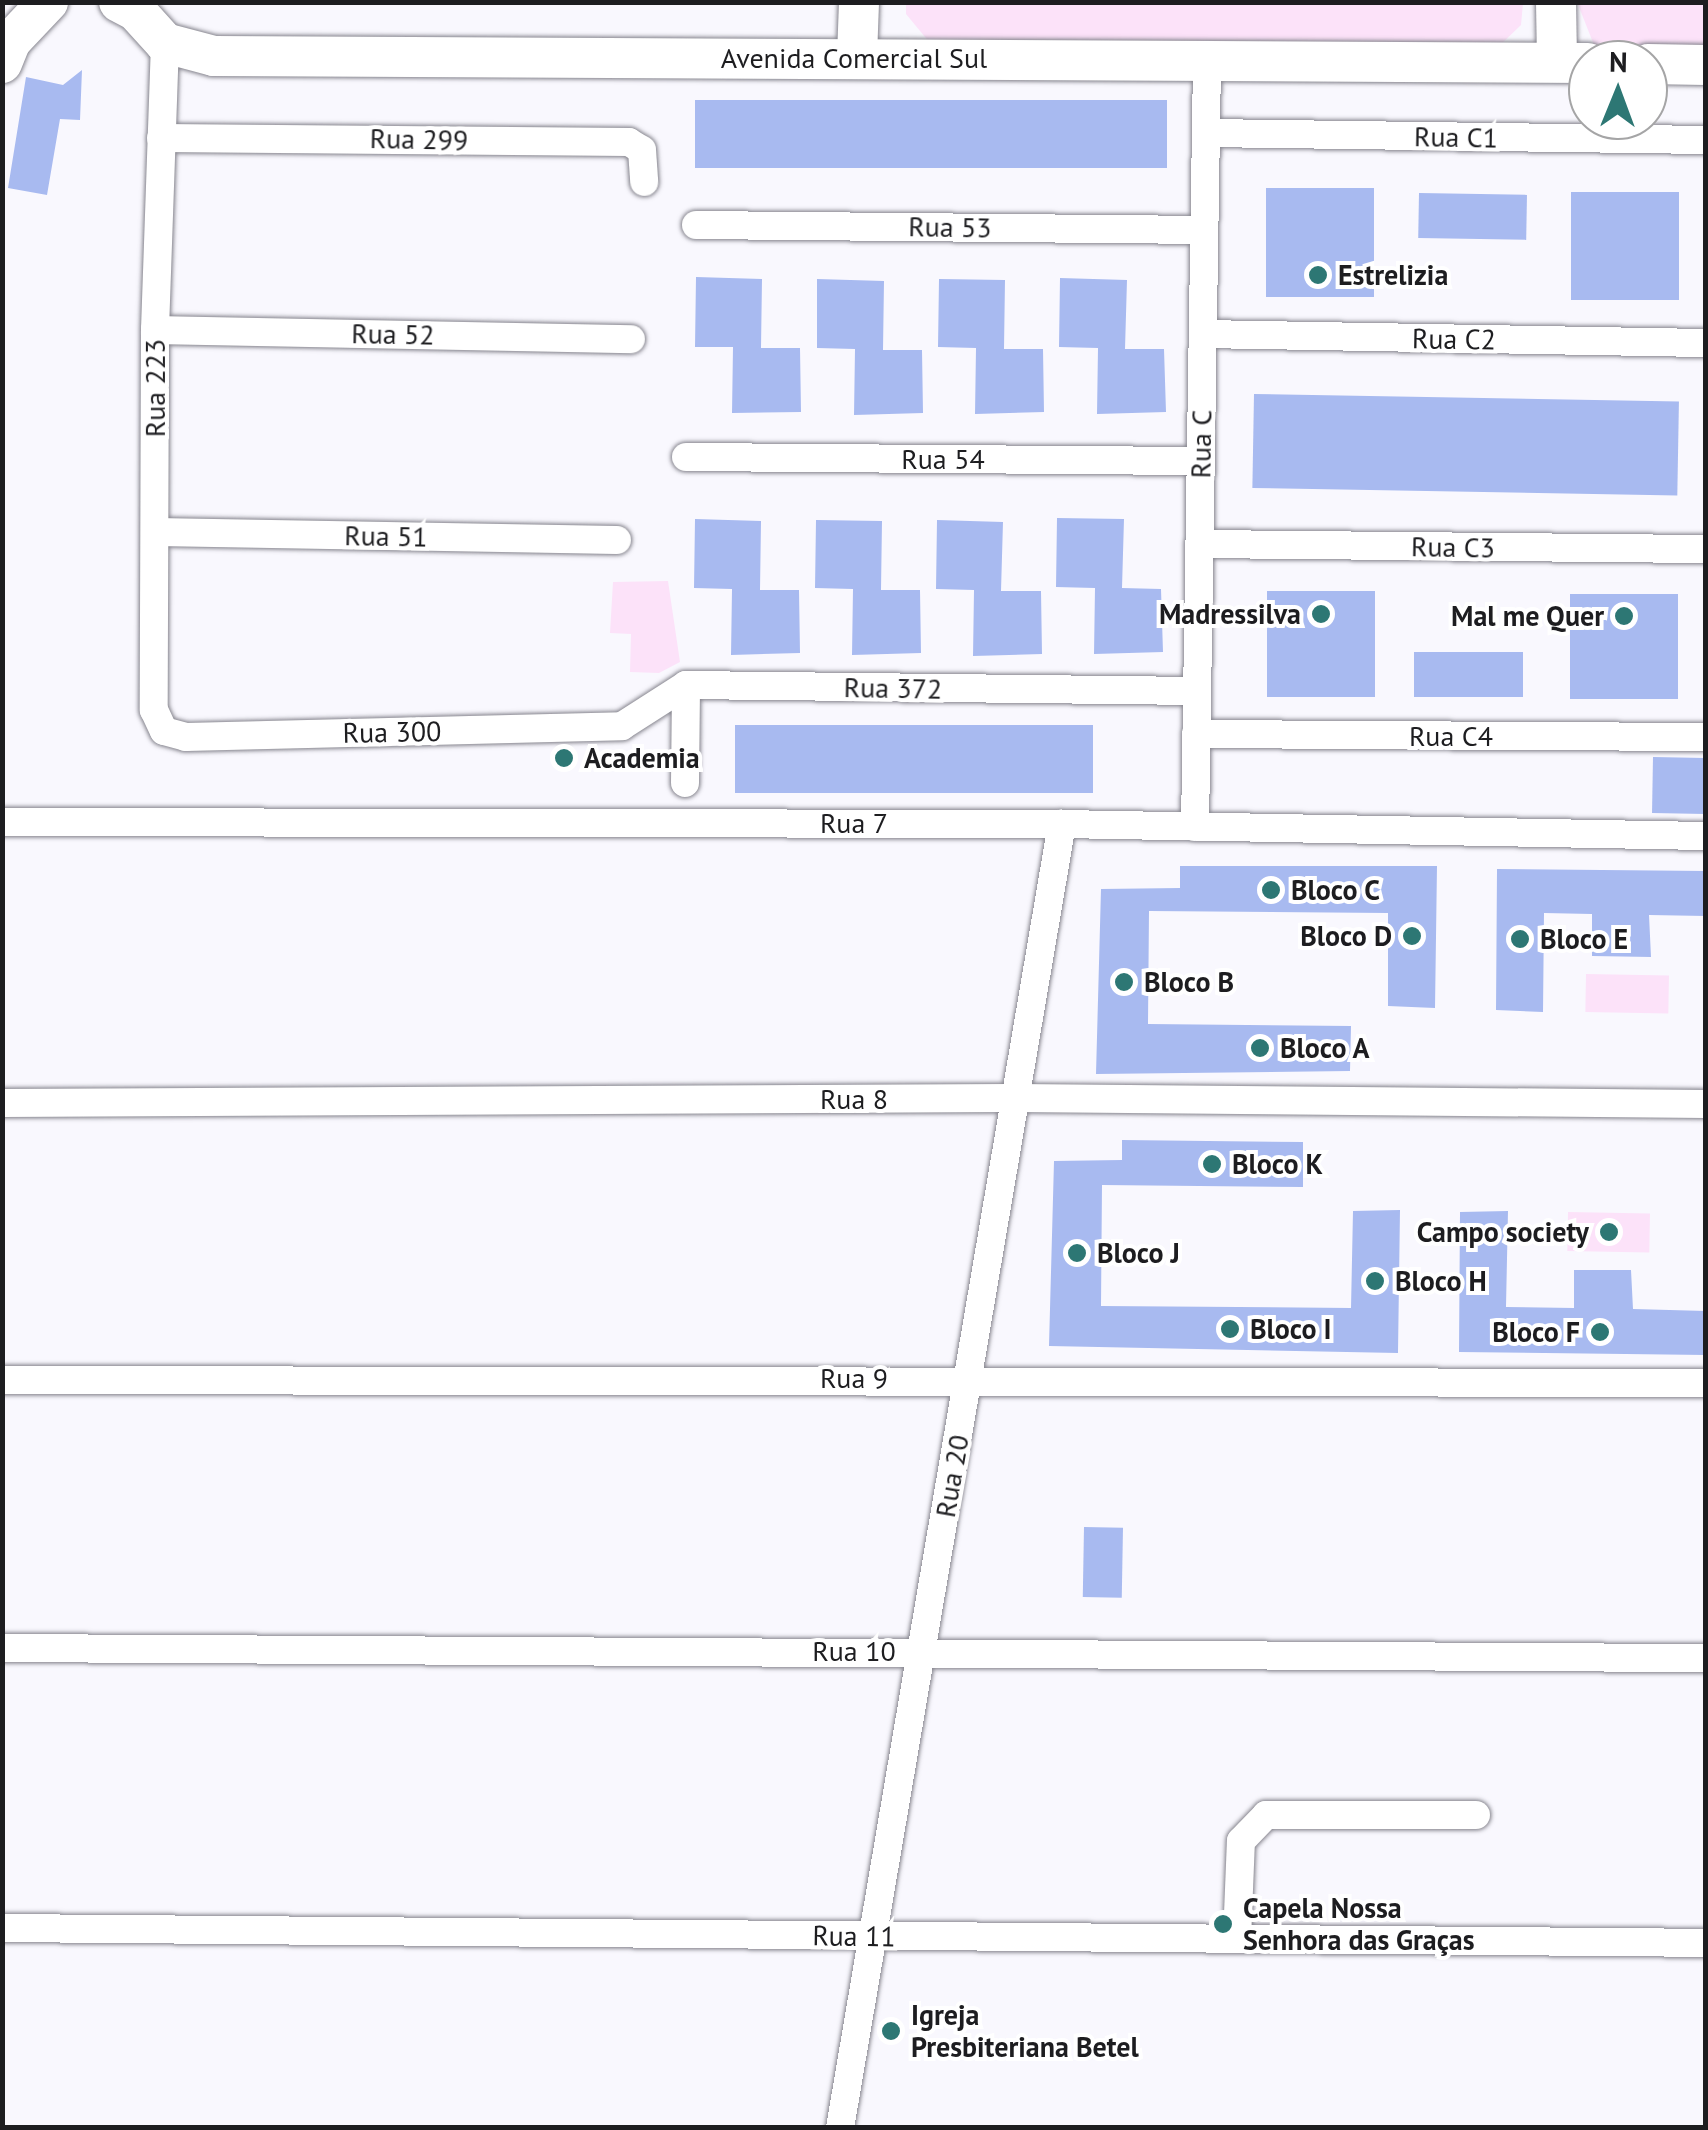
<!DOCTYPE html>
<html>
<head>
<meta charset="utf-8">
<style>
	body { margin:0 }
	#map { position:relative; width:1708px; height:2130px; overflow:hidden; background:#f9f8fe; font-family:"PT Sans",sans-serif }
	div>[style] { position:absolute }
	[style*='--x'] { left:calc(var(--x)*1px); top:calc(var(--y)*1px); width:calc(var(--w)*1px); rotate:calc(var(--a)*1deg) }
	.green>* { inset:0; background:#fce2f9; transform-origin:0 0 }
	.building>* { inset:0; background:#a8baf0; transform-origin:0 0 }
	.roads { filter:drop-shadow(0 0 2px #86858e) drop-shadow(0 0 2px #86858e) }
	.street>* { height:28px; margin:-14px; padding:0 14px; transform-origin:14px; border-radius:14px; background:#fff }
	.secondary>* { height:40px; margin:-20px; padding:0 20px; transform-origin:20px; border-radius:20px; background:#fff }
	.dots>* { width:28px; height:28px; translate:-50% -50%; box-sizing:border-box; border:5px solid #fff; border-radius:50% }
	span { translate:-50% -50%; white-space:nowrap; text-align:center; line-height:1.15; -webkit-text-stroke:8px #fff; paint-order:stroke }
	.street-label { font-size:28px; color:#1d1d20 }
	.poi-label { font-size:28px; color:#1d1d20; font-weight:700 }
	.left { translate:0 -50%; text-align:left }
	.right { translate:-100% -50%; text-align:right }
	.frame { position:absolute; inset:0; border:5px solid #1d1d20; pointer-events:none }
	.north { position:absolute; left:1568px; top:40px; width:100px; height:100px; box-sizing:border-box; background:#fff; border:2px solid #a5a5a6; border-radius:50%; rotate:1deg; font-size:28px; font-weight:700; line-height:40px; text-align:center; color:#1d1d20 }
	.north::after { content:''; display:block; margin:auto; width:35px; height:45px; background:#2d7774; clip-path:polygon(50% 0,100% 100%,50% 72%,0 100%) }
</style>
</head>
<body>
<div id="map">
	<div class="green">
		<i style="clip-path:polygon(906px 2px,1523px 3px,1521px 25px,1495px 50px,930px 43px,906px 14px)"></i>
		<i style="clip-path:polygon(1577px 2px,1705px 3px,1705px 51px,1594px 45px)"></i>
		<i style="clip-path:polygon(668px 581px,680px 662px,659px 673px,630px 672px,631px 634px,610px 633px,613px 582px)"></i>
		<i style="left:1586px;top:974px;width:83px;height:38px;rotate:1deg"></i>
		<i style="left:1568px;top:1212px;width:82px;height:39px;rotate:1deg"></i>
	</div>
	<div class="building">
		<i style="clip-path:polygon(82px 70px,80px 120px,60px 119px,47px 195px,8px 188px,26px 77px,63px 85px)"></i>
		<i style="left:695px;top:100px;width:472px;height:68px"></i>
		<i style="left:1266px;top:188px;width:108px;height:109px"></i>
		<i style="left:1571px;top:192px;width:108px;height:108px"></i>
		<i style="left:1419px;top:193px;width:108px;height:45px;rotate:1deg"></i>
		<i style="clip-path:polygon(696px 277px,762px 279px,761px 348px,800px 348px,801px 412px,732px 413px,733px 347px,695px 347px)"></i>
		<i style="clip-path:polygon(1060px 278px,1127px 280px,1125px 349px,1164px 349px,1166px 412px,1097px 414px,1098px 348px,1059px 347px)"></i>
		<i style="clip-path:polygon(817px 279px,884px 281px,883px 350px,922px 350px,923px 413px,854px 415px,855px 349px,817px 348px)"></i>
		<i style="clip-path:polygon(939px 279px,1005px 280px,1004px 349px,1043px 349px,1044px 412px,975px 414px,976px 348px,938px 347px)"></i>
		<i style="left:1254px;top:394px;width:425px;height:94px;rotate:1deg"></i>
		<i style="clip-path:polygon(1057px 518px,1124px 519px,1122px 588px,1161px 589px,1163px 652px,1094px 654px,1095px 588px,1056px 587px)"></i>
		<i style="clip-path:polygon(695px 519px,761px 521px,760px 590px,799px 590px,800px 653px,731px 655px,732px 589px,694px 588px)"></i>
		<i style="clip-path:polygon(816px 520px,882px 521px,881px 590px,920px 590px,921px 653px,852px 655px,853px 589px,815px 588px)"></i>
		<i style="clip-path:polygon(937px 520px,1003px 522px,1001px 591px,1041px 591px,1042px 654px,973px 656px,974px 590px,936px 589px)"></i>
		<i style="left:1267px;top:591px;width:108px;height:106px"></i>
		<i style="left:1570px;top:594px;width:108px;height:105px"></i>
		<i style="left:1414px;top:652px;width:109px;height:45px"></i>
		<i style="left:735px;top:725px;width:358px;height:68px"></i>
		<i style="left:1653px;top:757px;width:53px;height:56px;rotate:1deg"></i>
		<i style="clip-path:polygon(1180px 866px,1437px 866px,1435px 1008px,1388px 1006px,1388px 913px,1149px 911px,1148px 1024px,1351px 1026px,1350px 1071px,1096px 1074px,1101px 889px,1180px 888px)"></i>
		<i style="clip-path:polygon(1497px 869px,1706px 871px,1706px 916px,1649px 915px,1651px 957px,1592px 956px,1592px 914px,1544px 913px,1543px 1012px,1496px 1010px)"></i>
		<i style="clip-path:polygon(1122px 1140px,1303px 1142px,1303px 1187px,1102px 1185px,1101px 1306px,1351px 1308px,1353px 1211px,1400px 1210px,1398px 1353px,1049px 1346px,1054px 1161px,1122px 1160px)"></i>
		<i style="clip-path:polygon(1508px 1211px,1506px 1307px,1574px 1308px,1574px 1270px,1631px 1270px,1633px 1309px,1706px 1311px,1706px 1355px,1459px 1352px,1460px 1212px)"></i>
		<i style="left:1084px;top:1527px;width:39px;height:70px;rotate:1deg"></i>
	</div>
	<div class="roads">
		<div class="street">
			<i style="--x:165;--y:43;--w:287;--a:92"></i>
			<i style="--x:155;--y:330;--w:380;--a:90.2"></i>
			<i style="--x:154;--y:710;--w:23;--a:65"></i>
			<i style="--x:164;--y:731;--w:23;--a:15"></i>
			<i style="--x:186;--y:737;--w:436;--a:-1.4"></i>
			<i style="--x:622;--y:726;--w:76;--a:-32.6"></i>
			<i style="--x:1206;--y:133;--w:500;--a:0.8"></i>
			<i style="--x:161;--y:138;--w:468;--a:0.5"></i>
			<i style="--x:629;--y:142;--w:15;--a:32"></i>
			<i style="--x:642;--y:150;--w:32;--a:86"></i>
			<i style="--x:696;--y:225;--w:508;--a:0.56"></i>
			<i style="--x:155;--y:330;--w:476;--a:1.1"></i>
			<i style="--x:1203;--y:334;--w:503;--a:1.03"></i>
			<i style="--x:686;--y:457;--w:514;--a:0.45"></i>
			<i style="--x:156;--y:532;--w:461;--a:1"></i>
			<i style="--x:1200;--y:544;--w:506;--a:0.57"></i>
			<i style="--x:1196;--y:734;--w:510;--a:0.34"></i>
			<i style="--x:685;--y:783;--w:98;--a:-89.4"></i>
			<i style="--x:686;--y:685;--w:511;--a:0.67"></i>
			<i style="--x:2;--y:822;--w:1060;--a:0.11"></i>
			<i style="--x:1062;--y:824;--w:644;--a:1.07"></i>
			<i style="--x:1195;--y:827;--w:766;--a:-89.1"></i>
			<i style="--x:2;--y:1103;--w:1014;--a:-0.28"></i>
			<i style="--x:1016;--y:1098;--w:690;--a:0.5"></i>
			<i style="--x:2;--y:1380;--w:1704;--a:0.1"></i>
			<i style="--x:2;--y:1648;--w:1704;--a:0.34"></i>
			<i style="--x:2;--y:1928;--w:1704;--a:0.5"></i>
			<i style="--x:1237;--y:1939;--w:98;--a:-87.7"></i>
			<i style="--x:1241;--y:1841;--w:36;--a:-46"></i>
			<i style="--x:1266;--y:1815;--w:210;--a:0"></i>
			<i style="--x:840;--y:2128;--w:1323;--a:-80.34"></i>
		</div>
		<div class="secondary">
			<i style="--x:119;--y:2;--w:19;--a:28"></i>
			<i style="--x:136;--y:11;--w:43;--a:47.8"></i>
			<i style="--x:165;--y:43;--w:51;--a:14.9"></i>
			<i style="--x:214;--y:56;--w:1374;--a:0.29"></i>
			<i style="--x:1556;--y:2;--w:60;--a:89"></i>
			<i style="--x:857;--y:57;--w:55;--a:-87.9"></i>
			<i style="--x:2;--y:63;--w:24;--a:-68"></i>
			<i style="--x:11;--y:41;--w:54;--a:-46.5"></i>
			<i style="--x:1648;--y:64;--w:58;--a:1"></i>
		</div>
	</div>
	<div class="dots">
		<i style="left:1318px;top:275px;background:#2d7774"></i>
		<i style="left:1321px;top:614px;background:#2d7774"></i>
		<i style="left:1624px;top:616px;background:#2d7774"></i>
		<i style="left:564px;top:758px;background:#2d7774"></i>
		<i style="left:1271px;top:890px;background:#2d7774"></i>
		<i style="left:1412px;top:936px;background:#2d7774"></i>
		<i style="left:1520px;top:939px;background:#2d7774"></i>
		<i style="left:1124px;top:982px;background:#2d7774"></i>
		<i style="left:1260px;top:1048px;background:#2d7774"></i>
		<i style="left:1212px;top:1164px;background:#2d7774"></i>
		<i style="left:1609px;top:1232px;background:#2d7774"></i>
		<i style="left:1077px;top:1253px;background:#2d7774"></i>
		<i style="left:1375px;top:1281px;background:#2d7774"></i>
		<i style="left:1230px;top:1329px;background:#2d7774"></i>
		<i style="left:1600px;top:1332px;background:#2d7774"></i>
		<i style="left:1223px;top:1924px;background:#2d7774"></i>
		<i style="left:891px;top:2031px;background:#2d7774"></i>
	</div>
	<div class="street-label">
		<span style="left:854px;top:58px">Avenida Comercial Sul</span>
		<span style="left:1456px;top:137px;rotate:1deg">Rua C1</span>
		<span style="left:419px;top:139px;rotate:1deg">Rua 299</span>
		<span style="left:950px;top:227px;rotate:1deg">Rua 53</span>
		<span style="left:393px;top:334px;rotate:1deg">Rua 52</span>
		<span style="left:1454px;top:339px;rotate:1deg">Rua C2</span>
		<span style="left:155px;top:388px;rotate:-90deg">Rua 223</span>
		<span style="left:1201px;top:444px;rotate:-89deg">Rua C</span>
		<span style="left:943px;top:459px">Rua 54</span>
		<span style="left:386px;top:536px;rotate:1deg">Rua 51</span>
		<span style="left:1453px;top:547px;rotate:1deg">Rua C3</span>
		<span style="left:893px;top:688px;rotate:1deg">Rua 372</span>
		<span style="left:392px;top:732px;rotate:-1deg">Rua 300</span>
		<span style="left:1451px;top:736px">Rua C4</span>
		<span style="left:854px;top:823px">Rua 7</span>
		<span style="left:854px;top:1099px">Rua 8</span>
		<span style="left:854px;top:1378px">Rua 9</span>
		<span style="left:952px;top:1476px;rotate:-80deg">Rua 20</span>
		<span style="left:854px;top:1651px">Rua 10</span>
		<span style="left:854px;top:1936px;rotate:1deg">Rua 11</span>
	</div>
	<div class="poi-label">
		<span class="left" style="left:1338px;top:275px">Estrelizia</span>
		<span class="right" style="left:1301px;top:614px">Madressilva</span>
		<span class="right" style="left:1604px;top:616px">Mal me Quer</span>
		<span class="left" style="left:584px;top:758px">Academia</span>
		<span class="left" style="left:1291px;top:890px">Bloco C</span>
		<span class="right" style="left:1392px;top:936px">Bloco D</span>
		<span class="left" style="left:1540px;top:939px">Bloco E</span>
		<span class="left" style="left:1144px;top:982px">Bloco B</span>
		<span class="left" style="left:1280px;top:1048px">Bloco A</span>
		<span class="left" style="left:1232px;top:1164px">Bloco K</span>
		<span class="right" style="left:1589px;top:1232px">Campo society</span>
		<span class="left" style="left:1097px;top:1253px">Bloco J</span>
		<span class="left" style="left:1395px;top:1281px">Bloco H</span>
		<span class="left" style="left:1250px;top:1329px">Bloco I</span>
		<span class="right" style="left:1580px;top:1332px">Bloco F</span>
		<span class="left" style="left:1243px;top:1924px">Capela Nossa<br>Senhora das Graças</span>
		<span class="left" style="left:911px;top:2031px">Igreja<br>Presbiteriana Betel</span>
	</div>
	<div class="frame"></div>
	<div class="north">N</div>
</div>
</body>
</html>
